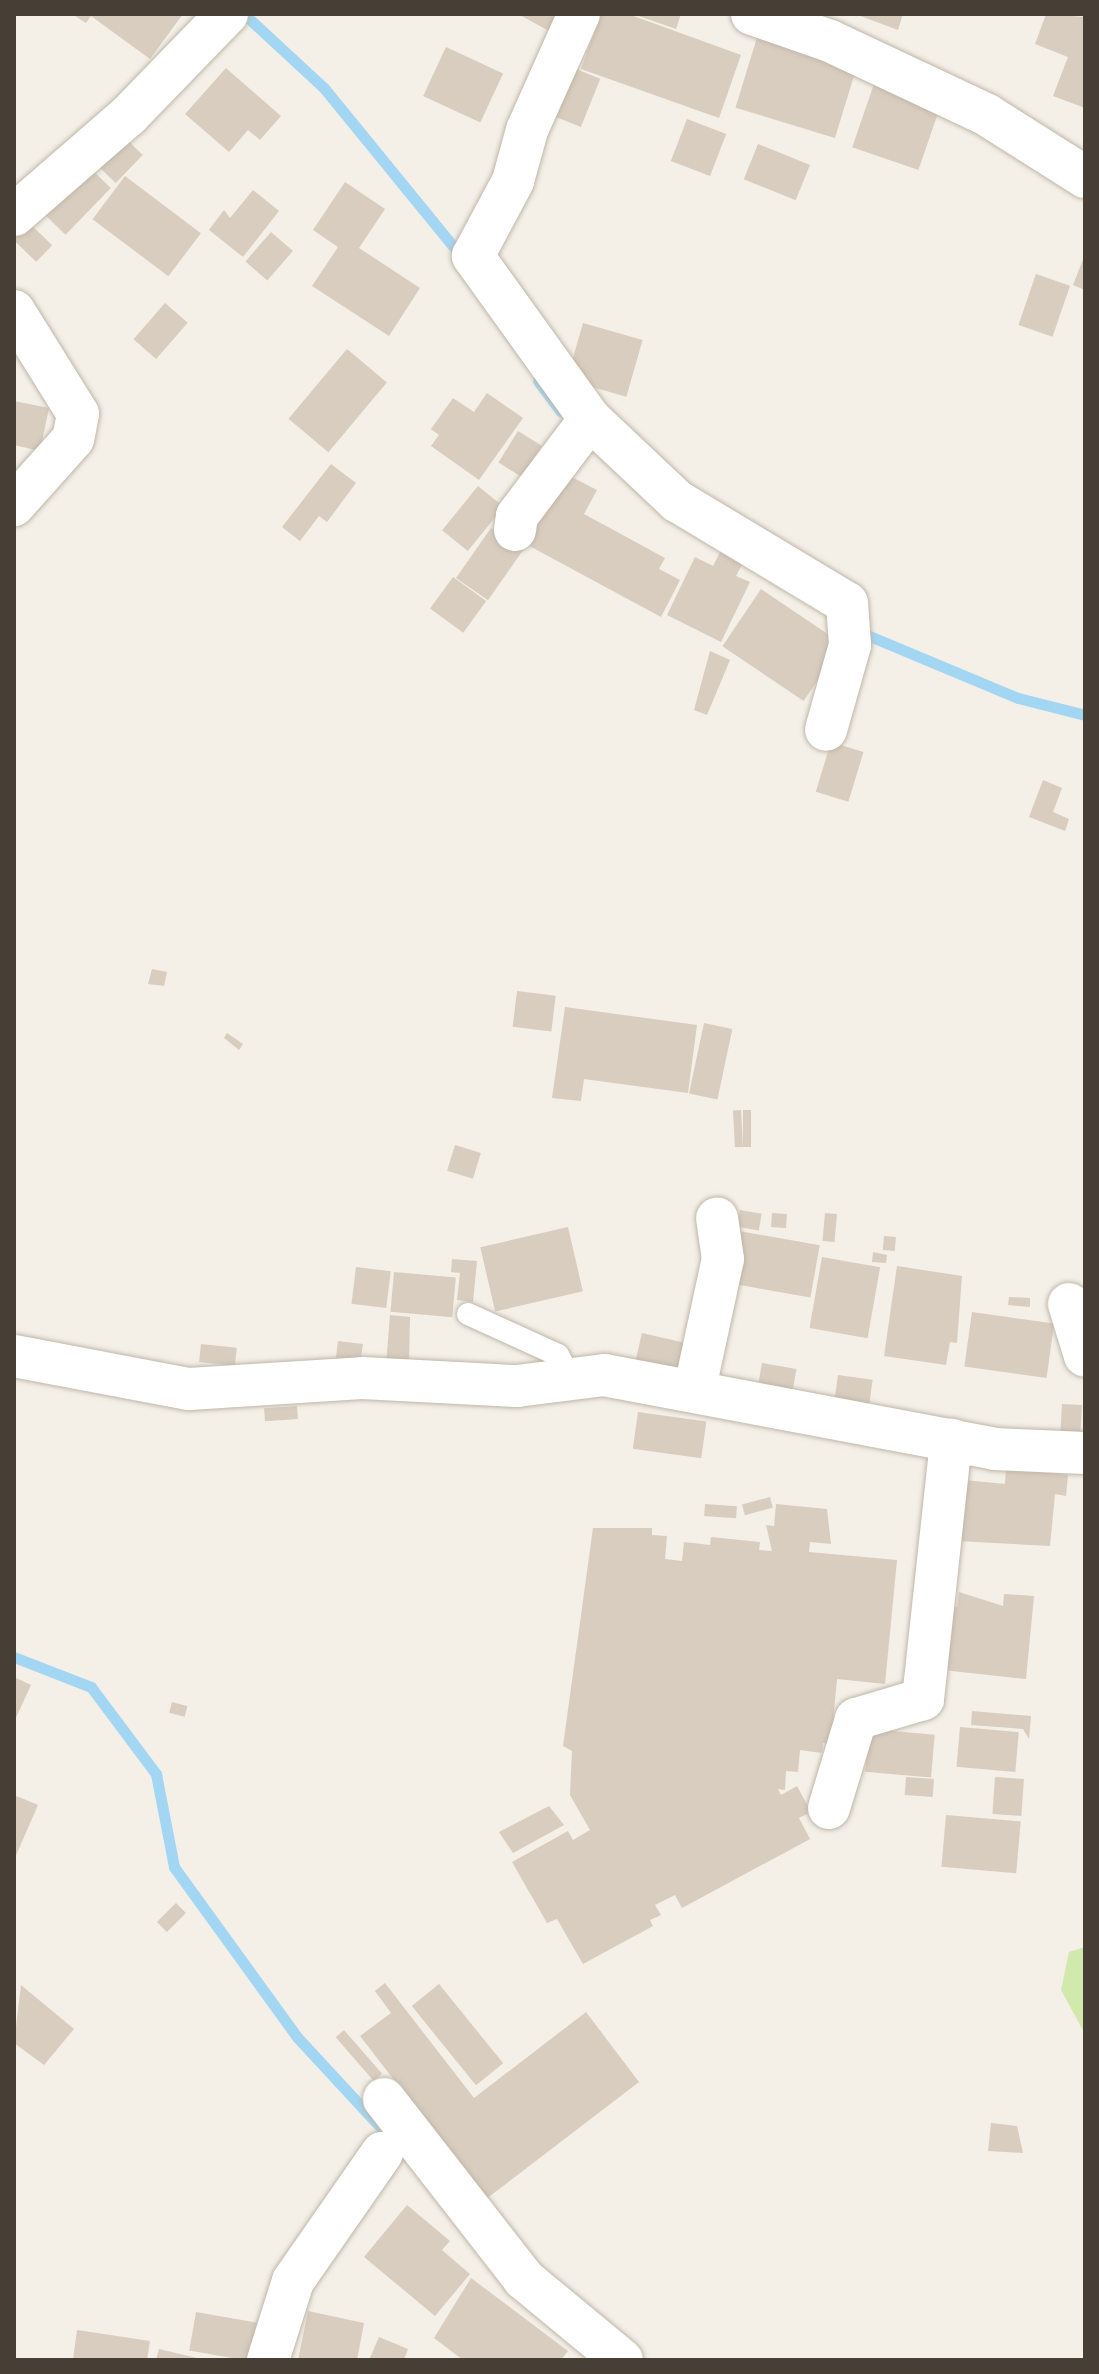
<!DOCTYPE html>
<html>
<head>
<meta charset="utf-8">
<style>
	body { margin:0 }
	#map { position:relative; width:1099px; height:2374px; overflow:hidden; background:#f4efe7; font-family:Cabin,sans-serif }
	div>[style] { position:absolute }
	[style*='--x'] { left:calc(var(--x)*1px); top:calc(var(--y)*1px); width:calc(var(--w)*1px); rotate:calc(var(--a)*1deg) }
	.green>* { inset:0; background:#d2e9ae }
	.stream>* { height:11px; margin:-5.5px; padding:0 5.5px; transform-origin:5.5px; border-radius:5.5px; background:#a2d6f2 }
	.building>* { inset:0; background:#d9cdbf; transform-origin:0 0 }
	.roads { filter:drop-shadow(0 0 2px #bfb6a9) drop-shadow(0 0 2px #bfb6a9) }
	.lane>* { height:22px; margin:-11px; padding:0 11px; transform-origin:11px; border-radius:11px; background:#fff }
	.street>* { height:42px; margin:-21px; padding:0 21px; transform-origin:21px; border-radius:21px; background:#fff }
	span { translate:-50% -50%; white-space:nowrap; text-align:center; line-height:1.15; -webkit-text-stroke:8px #fff; paint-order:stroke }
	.frame { position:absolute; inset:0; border:16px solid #473f36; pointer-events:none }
</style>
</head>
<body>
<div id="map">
	<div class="green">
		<i style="clip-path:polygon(1085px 1947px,1085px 2034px,1061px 1990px,1069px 1952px)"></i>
	</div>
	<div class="stream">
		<i style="--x:244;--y:14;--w:109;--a:42.8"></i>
		<i style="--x:324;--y:88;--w:218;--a:50.8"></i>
		<i style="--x:538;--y:381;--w:38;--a:53"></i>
		<i style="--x:860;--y:632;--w:171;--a:22.7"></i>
		<i style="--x:1018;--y:698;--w:69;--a:14.2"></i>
		<i style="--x:14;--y:1657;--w:83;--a:21.3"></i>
		<i style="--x:91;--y:1687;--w:109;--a:53.2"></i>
		<i style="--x:156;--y:1774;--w:95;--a:79"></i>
		<i style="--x:174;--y:1867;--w:210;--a:54.1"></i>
		<i style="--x:297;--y:2037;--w:127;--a:47.2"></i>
	</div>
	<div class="building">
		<i style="clip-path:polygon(72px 14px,183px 14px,150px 59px,91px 16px,86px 23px)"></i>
		<i style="clip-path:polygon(518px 14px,570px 14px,558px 36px)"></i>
		<i style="clip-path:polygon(601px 14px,628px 14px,741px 55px,719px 118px,581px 69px)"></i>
		<i style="clip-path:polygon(633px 14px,681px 14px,676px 29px)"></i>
		<i style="clip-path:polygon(855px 14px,903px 14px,898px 30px)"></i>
		<i style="clip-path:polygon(1046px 14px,1084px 17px,1085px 108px,1053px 96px,1068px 57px,1035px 44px)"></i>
		<i style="left:758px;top:34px;width:104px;height:77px;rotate:17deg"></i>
		<i style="left:446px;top:47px;width:63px;height:54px;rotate:25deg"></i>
		<i style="left:566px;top:65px;width:37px;height:52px;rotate:22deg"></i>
		<i style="clip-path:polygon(226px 68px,281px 116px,260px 140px,248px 130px,229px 152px,185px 114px)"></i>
		<i style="left:875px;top:81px;width:70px;height:70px;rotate:19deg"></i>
		<i style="left:687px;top:119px;width:42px;height:45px;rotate:21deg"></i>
		<i style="left:119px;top:132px;width:33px;height:39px;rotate:44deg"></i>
		<i style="left:758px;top:144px;width:56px;height:38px;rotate:22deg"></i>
		<i style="left:87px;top:165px;width:33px;height:65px;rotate:44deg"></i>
		<i style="left:125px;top:176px;width:95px;height:54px;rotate:37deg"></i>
		<i style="clip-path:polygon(345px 182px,385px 209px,359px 248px,420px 288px,389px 336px,312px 286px,338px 247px,313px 230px)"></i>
		<i style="clip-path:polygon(253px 190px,279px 211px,243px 257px,209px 230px,224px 210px,230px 218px)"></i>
		<i style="left:27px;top:221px;width:35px;height:23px;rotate:44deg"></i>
		<i style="left:271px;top:232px;width:29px;height:39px;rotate:41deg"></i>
		<i style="clip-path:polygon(1085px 254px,1085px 290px,1073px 285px)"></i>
		<i style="left:1036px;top:274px;width:36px;height:54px;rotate:19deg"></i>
		<i style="left:165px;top:303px;width:30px;height:48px;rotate:41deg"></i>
		<i style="left:583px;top:323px;width:62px;height:59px;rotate:16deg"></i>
		<i style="left:347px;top:349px;width:52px;height:91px;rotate:40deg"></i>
		<i style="clip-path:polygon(487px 393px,523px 418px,479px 480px,431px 446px,439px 435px,431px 429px,453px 398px,474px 412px)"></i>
		<i style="clip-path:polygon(14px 401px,49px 408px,40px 451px,14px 445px)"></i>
		<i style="left:518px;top:431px;width:28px;height:37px;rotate:32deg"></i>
		<i style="clip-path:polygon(331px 464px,356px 483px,327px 522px,319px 516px,300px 541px,282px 527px)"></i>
		<i style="clip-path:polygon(560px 471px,597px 490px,584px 514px,665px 558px,659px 569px,680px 580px,661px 617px,522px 542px)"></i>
		<i style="left:478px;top:486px;width:33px;height:57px;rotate:39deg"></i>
		<i style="left:491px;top:528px;width:39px;height:61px;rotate:35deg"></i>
		<i style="clip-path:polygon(722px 548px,745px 559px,736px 576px,750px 582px,721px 642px,667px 615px,695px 557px,713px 566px)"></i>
		<i style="left:453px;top:577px;width:41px;height:39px;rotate:36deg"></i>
		<i style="left:761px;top:589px;width:98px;height:69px;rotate:34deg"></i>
		<i style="clip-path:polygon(710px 651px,730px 660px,707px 715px,694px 710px)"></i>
		<i style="left:831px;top:742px;width:34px;height:52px;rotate:17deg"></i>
		<i style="clip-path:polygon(1043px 780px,1062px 788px,1053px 812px,1069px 819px,1065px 831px,1029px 817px)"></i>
		<i style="clip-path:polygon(152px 969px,167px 972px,164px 986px,148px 984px)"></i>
		<i style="left:517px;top:991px;width:39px;height:36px;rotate:7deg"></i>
		<i style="clip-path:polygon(565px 1007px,697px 1025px,688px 1093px,584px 1079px,581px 1101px,552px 1098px)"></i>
		<i style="left:704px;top:1023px;width:29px;height:72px;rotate:12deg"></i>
		<i style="clip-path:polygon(227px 1033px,243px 1044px,239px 1050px,224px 1038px)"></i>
		<i style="left:741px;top:1110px;width:37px;height:8px;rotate:87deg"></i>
		<i style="left:743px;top:1110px;width:8px;height:37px"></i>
		<i style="left:455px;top:1145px;width:27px;height:27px;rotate:17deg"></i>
		<i style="left:740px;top:1210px;width:22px;height:17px;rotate:10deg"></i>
		<i style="left:772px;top:1213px;width:15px;height:14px;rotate:4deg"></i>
		<i style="left:825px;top:1213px;width:12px;height:28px;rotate:5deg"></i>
		<i style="left:568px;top:1227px;width:66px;height:90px;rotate:77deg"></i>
		<i style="left:733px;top:1230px;width:88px;height:53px;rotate:10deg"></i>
		<i style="left:884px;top:1236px;width:12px;height:14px;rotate:5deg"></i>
		<i style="clip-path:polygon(873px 1252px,887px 1255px,886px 1263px,872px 1262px)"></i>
		<i style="left:822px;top:1257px;width:59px;height:72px;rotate:10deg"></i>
		<i style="clip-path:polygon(452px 1259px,477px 1261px,473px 1302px,457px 1300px,460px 1273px,451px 1272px)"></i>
		<i style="clip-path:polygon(897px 1266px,962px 1276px,957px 1343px,950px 1342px,946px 1365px,884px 1356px)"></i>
		<i style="left:356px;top:1267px;width:35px;height:37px;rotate:7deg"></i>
		<i style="left:394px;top:1272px;width:62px;height:40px;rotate:5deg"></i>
		<i style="clip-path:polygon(1009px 1297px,1030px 1298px,1030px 1307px,1008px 1305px)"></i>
		<i style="left:972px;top:1312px;width:83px;height:55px;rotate:8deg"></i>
		<i style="clip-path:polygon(390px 1315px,410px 1317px,409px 1367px,386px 1365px)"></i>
		<i style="left:642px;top:1333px;width:47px;height:31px;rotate:13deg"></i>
		<i style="left:338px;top:1341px;width:25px;height:26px;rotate:7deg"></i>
		<i style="left:201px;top:1344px;width:36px;height:18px;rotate:6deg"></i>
		<i style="left:762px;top:1363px;width:35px;height:24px;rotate:10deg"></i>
		<i style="left:838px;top:1375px;width:35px;height:31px;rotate:8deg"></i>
		<i style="left:1062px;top:1404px;width:20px;height:27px;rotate:3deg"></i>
		<i style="left:297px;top:1406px;width:13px;height:33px;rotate:86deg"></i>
		<i style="left:638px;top:1412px;width:69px;height:37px;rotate:8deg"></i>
		<i style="clip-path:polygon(1006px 1468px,1068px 1475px,1066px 1496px,1055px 1494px,1050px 1546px,957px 1541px,964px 1480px,1005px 1484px)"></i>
		<i style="left:770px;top:1497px;width:11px;height:29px;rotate:75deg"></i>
		<i style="left:705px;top:1504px;width:32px;height:12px;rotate:4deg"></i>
		<i style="clip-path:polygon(776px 1504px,827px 1509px,831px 1544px,810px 1542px,809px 1552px,897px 1560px,885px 1684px,837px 1679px,831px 1744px,823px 1743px,822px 1753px,800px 1750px,798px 1772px,786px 1771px,785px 1790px,778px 1789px,781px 1795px,797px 1786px,811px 1812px,799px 1818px,810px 1839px,682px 1908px,675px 1895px,655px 1905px,661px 1915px,650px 1920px,653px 1926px,583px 1964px,557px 1919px,547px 1923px,512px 1862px,568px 1831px,573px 1840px,590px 1830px,570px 1795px,572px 1751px,563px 1746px,593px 1528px,652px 1528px,652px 1535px,667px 1536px,665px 1559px,682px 1561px,684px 1542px,710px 1545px,711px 1537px,760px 1542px,759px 1550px,772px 1551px,766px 1525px,774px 1526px)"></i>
		<i style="clip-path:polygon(959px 1592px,1003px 1606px,1004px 1594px,1034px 1596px,1026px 1679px,943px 1670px,950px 1606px,957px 1607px)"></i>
		<i style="clip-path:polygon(14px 1677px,31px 1685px,14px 1722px)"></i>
		<i style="left:172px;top:1702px;width:16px;height:11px;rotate:15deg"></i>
		<i style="clip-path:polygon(972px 1711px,1031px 1716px,1029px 1739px,1023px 1729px,971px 1725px)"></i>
		<i style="left:960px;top:1727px;width:59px;height:40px;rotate:5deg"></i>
		<i style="left:869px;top:1729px;width:66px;height:43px;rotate:5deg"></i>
		<i style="left:906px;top:1777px;width:28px;height:18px;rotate:4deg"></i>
		<i style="left:995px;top:1777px;width:29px;height:37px;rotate:4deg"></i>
		<i style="clip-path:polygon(14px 1795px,38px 1805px,14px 1860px)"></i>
		<i style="clip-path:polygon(549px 1806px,564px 1825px,513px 1853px,499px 1832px)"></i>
		<i style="left:946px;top:1815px;width:75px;height:52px;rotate:5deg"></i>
		<i style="left:176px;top:1903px;width:14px;height:27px;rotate:45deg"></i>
		<i style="clip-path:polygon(385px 1983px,474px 2098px,586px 2012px,639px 2082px,486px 2199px,360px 2036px,391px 2013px,375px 1991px)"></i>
		<i style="left:439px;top:1984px;width:102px;height:35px;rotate:51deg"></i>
		<i style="clip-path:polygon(21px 1985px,74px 2029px,44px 2065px,14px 2043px)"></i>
		<i style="left:344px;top:2030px;width:58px;height:11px;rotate:49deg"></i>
		<i style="clip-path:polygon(991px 2123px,1017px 2126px,1023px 2153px,988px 2151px)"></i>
		<i style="clip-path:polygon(407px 2205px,450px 2241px,442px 2250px,470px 2274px,435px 2316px,364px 2257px)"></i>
		<i style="clip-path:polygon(471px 2278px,568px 2351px,561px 2360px,463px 2360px,434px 2338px)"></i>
		<i style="clip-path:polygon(308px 2311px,364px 2323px,357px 2360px,298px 2360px)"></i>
		<i style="left:196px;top:2312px;width:62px;height:39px;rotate:10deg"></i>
		<i style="clip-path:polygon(77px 2330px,150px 2341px,147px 2360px,73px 2360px)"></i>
		<i style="clip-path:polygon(379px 2337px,408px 2349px,404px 2360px,369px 2360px)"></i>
		<i style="clip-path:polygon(159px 2349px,201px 2359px,200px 2360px,156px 2360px)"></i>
	</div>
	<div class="roads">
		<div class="lane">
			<i style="--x:468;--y:1314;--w:99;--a:24.5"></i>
			<i style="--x:558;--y:1355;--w:27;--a:62"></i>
		</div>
		<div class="street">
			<i style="--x:752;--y:14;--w:83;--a:19.1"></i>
			<i style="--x:830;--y:41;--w:174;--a:25.2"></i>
			<i style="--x:987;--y:115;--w:116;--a:32.3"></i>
			<i style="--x:14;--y:215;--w:152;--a:-41"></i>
			<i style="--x:129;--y:115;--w:141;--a:-45.9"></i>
			<i style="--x:14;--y:311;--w:121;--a:58.1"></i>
			<i style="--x:78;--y:414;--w:25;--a:101"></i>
			<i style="--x:73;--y:439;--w:89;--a:131.8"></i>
			<i style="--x:590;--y:419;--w:120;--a:43.3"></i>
			<i style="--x:677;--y:501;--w:198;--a:31"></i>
			<i style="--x:847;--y:603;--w:42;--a:85.9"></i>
			<i style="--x:850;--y:645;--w:88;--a:105.8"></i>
			<i style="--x:515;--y:530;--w:14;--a:-82"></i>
			<i style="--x:517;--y:516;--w:121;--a:-53"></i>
			<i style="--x:590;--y:419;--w:201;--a:-125.7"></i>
			<i style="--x:473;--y:256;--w:85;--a:-61.9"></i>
			<i style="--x:513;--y:181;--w:53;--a:-74.6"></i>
			<i style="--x:527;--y:130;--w:127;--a:-65.9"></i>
			<i style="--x:1069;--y:1304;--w:54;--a:72.9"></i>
			<i style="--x:14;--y:1356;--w:178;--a:10.7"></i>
			<i style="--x:189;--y:1389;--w:173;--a:-3.6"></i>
			<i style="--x:362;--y:1378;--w:155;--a:3"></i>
			<i style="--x:517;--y:1386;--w:88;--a:-7.2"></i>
			<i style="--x:604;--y:1375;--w:397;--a:10.7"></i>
			<i style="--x:994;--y:1449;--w:91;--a:2.5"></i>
			<i style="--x:695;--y:1388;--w:132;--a:-77.8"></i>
			<i style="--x:723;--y:1259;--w:41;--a:-98.3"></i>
			<i style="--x:829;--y:1808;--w:93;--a:-73.1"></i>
			<i style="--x:856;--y:1719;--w:70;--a:-16.6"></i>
			<i style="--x:923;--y:1699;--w:261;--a:-83.8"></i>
			<i style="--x:384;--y:2099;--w:228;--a:52.1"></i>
			<i style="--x:524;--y:2279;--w:127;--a:39.6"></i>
			<i style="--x:268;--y:2360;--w:83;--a:-72.4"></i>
			<i style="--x:293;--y:2281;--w:156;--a:-55.2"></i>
		</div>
	</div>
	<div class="frame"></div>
</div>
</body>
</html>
